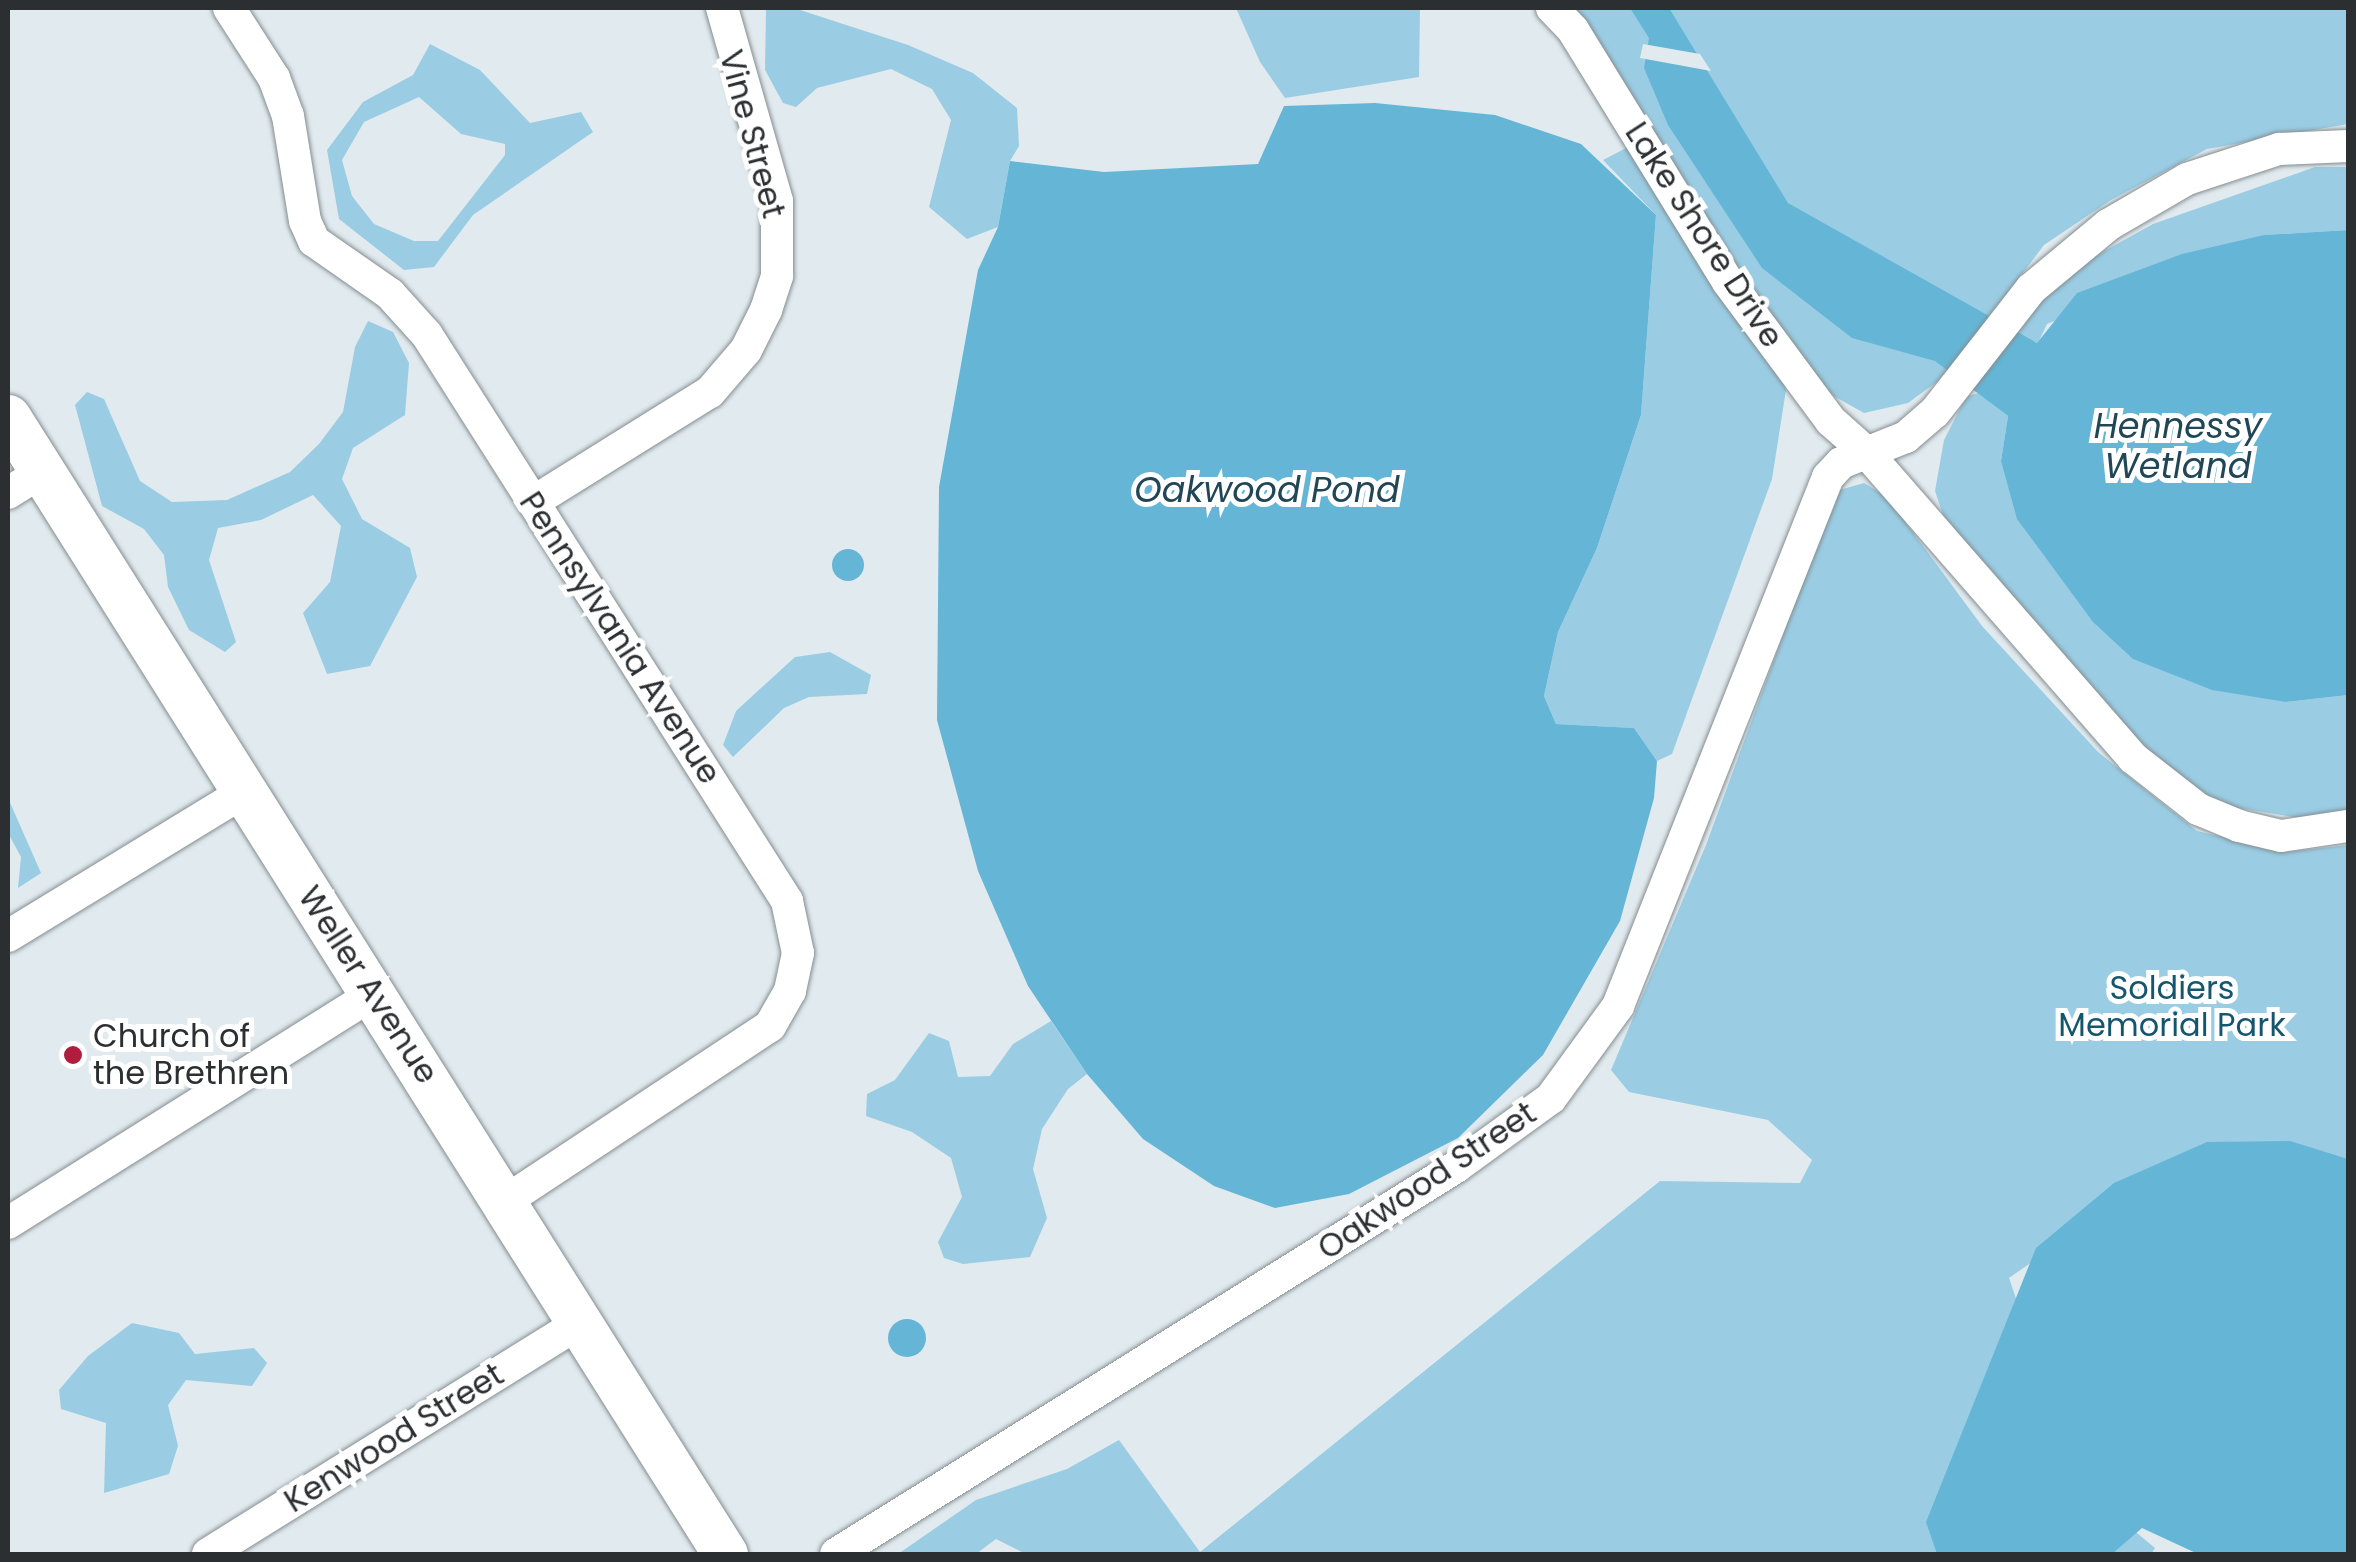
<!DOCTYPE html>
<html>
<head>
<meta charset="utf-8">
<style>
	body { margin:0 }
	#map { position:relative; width:2356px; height:1562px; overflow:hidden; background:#e1eaee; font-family:Poppins,sans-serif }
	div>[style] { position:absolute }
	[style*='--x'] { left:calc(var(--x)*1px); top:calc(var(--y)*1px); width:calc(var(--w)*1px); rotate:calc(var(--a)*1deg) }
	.green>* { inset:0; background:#9acde4 }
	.water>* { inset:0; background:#65b6d6 }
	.round { border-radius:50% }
	.pier>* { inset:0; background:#e1eaee }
	.roads { filter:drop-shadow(0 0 2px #848d91) drop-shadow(0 0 2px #848d91) }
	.street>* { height:32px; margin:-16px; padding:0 16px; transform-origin:16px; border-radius:16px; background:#fff }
	.secondary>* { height:45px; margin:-22.5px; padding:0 22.5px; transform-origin:22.5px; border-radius:22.5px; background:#fff }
	.dots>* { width:28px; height:28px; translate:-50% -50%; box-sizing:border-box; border:5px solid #fff; border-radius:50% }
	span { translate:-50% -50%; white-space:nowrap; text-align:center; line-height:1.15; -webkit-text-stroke:10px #fff; paint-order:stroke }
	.street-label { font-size:32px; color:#2c2f31 }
	.park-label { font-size:32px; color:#14566d }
	.poi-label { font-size:32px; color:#2c2f31 }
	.left { translate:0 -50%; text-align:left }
	.water-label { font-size:35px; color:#214655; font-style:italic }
	.frame { position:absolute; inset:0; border:10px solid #2c2f31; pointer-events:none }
</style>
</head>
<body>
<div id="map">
	<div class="green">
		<i style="clip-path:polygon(766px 8px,800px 10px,908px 45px,973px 73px,1017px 108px,1019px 146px,1010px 161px,998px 227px,967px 239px,929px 207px,951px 120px,932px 89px,891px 69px,817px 88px,796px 107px,783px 103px,765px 70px)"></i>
		<i style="clip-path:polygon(1236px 8px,1420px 8px,1419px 77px,1285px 98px,1260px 62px)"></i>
		<i style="clip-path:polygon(1569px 8px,2348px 8px,2348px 124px,2207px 149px,2111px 200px,2044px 245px,1945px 376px,1908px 403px,1864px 413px,1823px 390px,1726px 256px)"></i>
		<i style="clip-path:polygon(evenodd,430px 44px,480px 70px,530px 123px,581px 112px,593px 132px,473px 215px,434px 267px,404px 270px,339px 219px,327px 150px,363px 102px,413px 75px,430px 44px,419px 97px,461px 134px,505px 144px,505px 155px,438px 241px,414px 241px,374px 224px,352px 196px,342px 160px,364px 122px,419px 97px)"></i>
		<i style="clip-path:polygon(1630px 146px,1750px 339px,1772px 354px,1786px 390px,1772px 479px,1672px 754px,1657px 761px,1634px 728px,1556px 724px,1544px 696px,1558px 632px,1597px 548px,1641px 415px,1656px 215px,1603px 160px)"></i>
		<i style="clip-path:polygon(2315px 167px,2348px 167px,2348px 230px,2264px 235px,2047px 324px,2038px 343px,2016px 336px,2030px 311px,2081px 264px,2153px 224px)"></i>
		<i style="clip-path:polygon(368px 321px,393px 332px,409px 363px,405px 415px,353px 448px,342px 479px,362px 519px,410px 548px,417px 577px,370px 666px,327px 674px,303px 613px,330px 582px,341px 526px,313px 495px,261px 520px,218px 528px,209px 560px,236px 642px,225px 652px,189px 630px,168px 587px,164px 555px,144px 529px,102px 506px,75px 405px,87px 392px,104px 399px,140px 481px,172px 502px,227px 500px,290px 472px,319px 444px,343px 412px,355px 347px)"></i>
		<i style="clip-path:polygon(1978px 393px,2008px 416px,2001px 461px,2286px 702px,2348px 695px,2348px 812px,2306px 819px,2220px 805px,2159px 762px,2089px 691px,1943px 515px,1935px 491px,1944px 440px,1966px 397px)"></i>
		<i style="clip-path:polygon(1864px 483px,1887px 497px,1982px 626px,2098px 752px,2197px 831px,2286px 852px,2348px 845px,2348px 1554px,2313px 1554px,2082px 1227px,2009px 1278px,2080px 1486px,2155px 1548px,2151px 1554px,1026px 1554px,996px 1539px,976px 1554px,898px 1554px,976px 1500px,1067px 1469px,1119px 1440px,1200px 1552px,1660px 1181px,1800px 1183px,1812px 1160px,1768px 1120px,1629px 1092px,1611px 1070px,1706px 845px,1836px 491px)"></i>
		<i style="clip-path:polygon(830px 652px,871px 675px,867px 694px,809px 697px,784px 708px,733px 757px,723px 745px,736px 711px,795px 657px)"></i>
		<i style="clip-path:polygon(8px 798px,41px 873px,18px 888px,21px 857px,8px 833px)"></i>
		<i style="clip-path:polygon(1051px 1021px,1087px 1074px,1068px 1089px,1042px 1129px,1033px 1169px,1047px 1218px,1030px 1257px,963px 1264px,944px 1258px,938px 1242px,962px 1197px,951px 1158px,912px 1132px,866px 1116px,867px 1094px,895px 1080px,929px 1033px,949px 1041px,958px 1077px,990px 1076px,1013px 1044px)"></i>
		<i style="clip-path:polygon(132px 1323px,179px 1333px,195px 1354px,254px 1348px,267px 1363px,252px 1386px,186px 1380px,168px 1405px,178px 1446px,169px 1474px,104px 1493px,106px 1423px,61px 1409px,59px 1390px,88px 1356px)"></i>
	</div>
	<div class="water">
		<i style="clip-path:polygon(1630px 8px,1669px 8px,1788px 203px,2037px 343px,2077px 293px,2182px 254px,2264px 235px,2348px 230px,2348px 695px,2286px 702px,2212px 690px,2133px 659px,2093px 622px,2017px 519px,2001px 461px,2008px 416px,1935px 361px,1852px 338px,1762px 268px,1668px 125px,1644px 68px,1649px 38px)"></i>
		<i style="clip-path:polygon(1375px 103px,1495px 115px,1581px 144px,1656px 215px,1641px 415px,1597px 548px,1558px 632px,1544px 696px,1556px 724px,1634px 728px,1657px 761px,1654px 798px,1620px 921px,1543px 1055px,1458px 1138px,1349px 1194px,1275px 1208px,1214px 1186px,1143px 1139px,1087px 1074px,1028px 986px,978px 871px,937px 720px,939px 487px,978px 270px,998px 227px,1010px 161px,1104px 172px,1258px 164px,1284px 106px)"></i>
		<i class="round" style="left:832px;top:549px;width:32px;height:32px"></i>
		<i style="clip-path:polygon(2290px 1141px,2348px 1159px,2348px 1554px,2198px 1554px,2142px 1528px,2112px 1554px,1937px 1554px,1926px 1522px,2036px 1248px,2114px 1183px,2207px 1142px)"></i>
		<i class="round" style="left:888px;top:1319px;width:38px;height:38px"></i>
	</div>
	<div class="pier">
		<i style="clip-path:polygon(1643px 44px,1700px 54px,1711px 71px,1640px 58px)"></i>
	</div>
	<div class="roads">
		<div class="street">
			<i style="--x:229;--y:8;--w:83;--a:57.3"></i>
			<i style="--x:274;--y:78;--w:40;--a:69.8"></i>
			<i style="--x:288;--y:116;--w:106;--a:80.8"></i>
			<i style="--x:305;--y:221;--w:22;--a:66"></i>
			<i style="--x:314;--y:241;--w:93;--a:34.9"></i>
			<i style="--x:390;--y:294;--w:55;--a:47.9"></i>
			<i style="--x:427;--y:335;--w:671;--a:57.54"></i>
			<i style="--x:787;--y:901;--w:53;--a:78.1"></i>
			<i style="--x:798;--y:953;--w:39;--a:102"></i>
			<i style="--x:790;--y:991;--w:40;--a:119.7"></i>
			<i style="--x:770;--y:1026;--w:315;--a:146.5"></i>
			<i style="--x:1552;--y:8;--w:30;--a:46"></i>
			<i style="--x:1573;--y:30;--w:296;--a:58.4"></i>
			<i style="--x:1728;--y:282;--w:173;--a:53.5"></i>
			<i style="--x:1831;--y:421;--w:48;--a:41.6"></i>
			<i style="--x:1867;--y:453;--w:405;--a:48.9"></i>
			<i style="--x:2133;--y:758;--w:83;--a:38.1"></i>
			<i style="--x:2198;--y:809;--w:44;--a:22.5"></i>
			<i style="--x:2239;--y:826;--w:43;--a:13.4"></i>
			<i style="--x:2281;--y:836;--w:68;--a:-8.5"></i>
			<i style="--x:8;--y:493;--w:39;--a:-32"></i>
			<i style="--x:533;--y:502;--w:208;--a:-31.9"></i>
			<i style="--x:710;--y:392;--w:55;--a:-49.4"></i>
			<i style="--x:746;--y:350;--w:45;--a:-63.4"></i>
			<i style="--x:766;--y:310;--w:36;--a:-72"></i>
			<i style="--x:777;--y:276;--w:75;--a:-90"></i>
			<i style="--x:777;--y:201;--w:201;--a:-105.9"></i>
			<i style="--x:8;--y:936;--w:276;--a:-31.4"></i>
			<i style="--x:8;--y:1223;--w:431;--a:-32.1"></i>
			<i style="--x:208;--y:1554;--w:438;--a:-31.9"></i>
			<i style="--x:836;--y:1554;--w:731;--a:-31.97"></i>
			<i style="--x:1456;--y:1167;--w:117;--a:-36"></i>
			<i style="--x:1551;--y:1098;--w:114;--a:-53.9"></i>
			<i style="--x:1618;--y:1006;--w:569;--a:-68.35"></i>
			<i style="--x:1828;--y:477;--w:19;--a:-47"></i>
			<i style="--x:1841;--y:463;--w:70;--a:-21.8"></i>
			<i style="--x:1906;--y:437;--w:38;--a:-41"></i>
			<i style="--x:1935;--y:412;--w:156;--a:-52"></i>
			<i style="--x:2031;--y:289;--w:100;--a:-39.7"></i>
			<i style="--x:2108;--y:225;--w:91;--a:-30.2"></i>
			<i style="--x:2187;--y:179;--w:97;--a:-18.1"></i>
			<i style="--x:2279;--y:149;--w:69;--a:-2.5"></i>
		</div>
		<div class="secondary">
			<i style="--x:8;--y:417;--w:1344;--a:57.76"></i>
		</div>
	</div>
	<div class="dots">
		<i style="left:73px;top:1055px;background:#b11d3d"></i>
	</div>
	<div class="street-label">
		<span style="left:752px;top:134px;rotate:75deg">Vine Street</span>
		<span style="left:1704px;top:235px;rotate:57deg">Lake Shore Drive</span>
		<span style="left:620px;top:638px;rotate:57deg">Pennsylvania Avenue</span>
		<span style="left:368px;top:985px;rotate:57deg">Weller Avenue</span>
		<span style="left:1427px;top:1181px;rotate:-34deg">Oakwood Street</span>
		<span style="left:394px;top:1438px;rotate:-32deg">Kenwood Street</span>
	</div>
	<div class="park-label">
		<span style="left:2172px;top:1007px">Soldiers<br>Memorial Park</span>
	</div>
	<div class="poi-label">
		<span class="left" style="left:93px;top:1055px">Church of<br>the Brethren</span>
	</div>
	<div class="water-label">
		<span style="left:2178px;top:446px">Hennessy<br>Wetland</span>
		<span style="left:1267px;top:490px">Oakwood Pond</span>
	</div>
	<div class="frame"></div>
</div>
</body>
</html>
